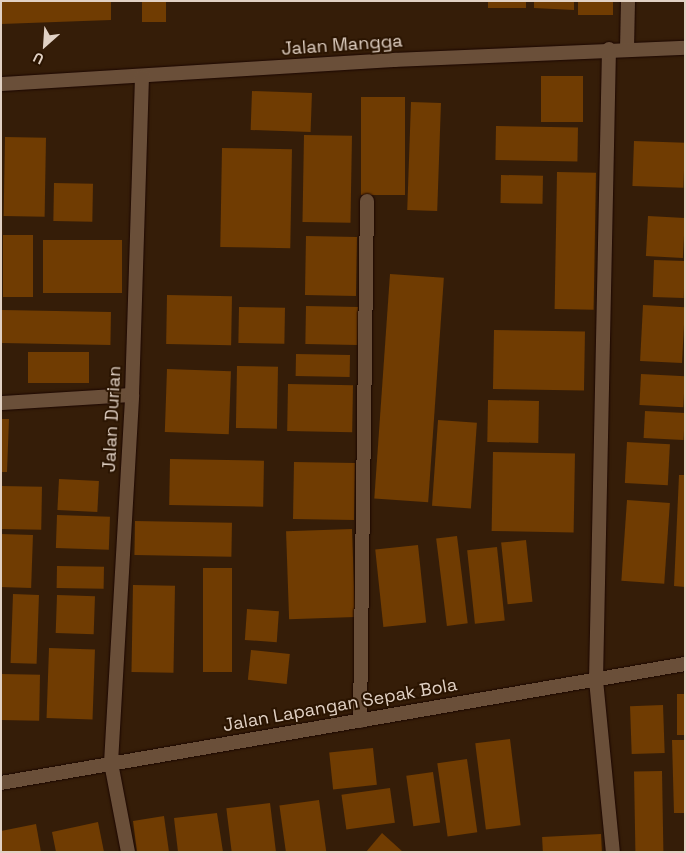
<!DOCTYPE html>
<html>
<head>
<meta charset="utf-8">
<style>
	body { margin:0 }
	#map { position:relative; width:686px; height:853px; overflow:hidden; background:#351d08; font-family:"Space Grotesk",sans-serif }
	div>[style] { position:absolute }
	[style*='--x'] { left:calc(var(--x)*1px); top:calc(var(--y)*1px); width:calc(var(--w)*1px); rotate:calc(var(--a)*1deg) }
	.building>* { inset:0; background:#703c02; transform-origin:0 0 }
	.roads { filter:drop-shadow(0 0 1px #1b0600) drop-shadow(0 0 1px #1b0600) }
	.minor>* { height:14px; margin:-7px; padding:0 7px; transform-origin:7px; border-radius:7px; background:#6a4f39 }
	.tertiary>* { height:14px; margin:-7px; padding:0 7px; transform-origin:7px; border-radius:7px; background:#6a4f39 }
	span { translate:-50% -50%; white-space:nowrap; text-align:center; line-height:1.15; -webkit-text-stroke:4px #2a1401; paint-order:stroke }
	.street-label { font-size:18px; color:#e1d1c4 }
	.frame { position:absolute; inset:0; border:2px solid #e1d1c4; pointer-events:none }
	.north { position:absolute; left:20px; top:20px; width:50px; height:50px; -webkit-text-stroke:4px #2a1401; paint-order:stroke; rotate:206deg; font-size:14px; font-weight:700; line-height:20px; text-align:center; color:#e1d1c4 }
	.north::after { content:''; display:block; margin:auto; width:18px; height:22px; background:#e1d1c4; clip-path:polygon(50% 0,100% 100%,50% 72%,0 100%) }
</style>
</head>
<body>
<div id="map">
	<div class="building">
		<i style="clip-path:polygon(1px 1px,111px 1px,111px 20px,1px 24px)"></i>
		<i style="left:142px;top:1px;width:24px;height:21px"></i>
		<i style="left:488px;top:1px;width:38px;height:7px"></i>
		<i style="clip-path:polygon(534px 1px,574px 1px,574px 10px,534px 8px)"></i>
		<i style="left:578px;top:1px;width:35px;height:14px"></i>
		<i style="left:541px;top:76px;width:42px;height:46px"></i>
		<i style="left:252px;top:91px;width:60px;height:39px;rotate:2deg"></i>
		<i style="left:361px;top:97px;width:44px;height:98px"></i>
		<i style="left:411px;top:102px;width:30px;height:108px;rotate:2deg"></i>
		<i style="left:496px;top:126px;width:82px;height:34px;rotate:1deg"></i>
		<i style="left:304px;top:135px;width:48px;height:87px;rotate:1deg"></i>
		<i style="left:5px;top:137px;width:41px;height:79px;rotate:1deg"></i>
		<i style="left:634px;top:141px;width:51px;height:45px;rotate:2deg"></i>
		<i style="left:222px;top:148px;width:70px;height:99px;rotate:1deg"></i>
		<i style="left:557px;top:172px;width:39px;height:137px;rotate:1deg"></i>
		<i style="left:501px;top:175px;width:42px;height:28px;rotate:1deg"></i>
		<i style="left:54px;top:183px;width:39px;height:38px;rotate:1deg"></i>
		<i style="left:648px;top:216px;width:37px;height:40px;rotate:3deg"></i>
		<i style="left:3px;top:235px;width:30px;height:62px"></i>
		<i style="left:306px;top:236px;width:51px;height:59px;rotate:1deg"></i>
		<i style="left:43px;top:240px;width:79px;height:53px"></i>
		<i style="left:654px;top:260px;width:31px;height:37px;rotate:2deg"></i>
		<i style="left:390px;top:274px;width:54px;height:225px;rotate:4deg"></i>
		<i style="left:167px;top:295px;width:65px;height:49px;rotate:1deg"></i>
		<i style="left:643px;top:305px;width:42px;height:56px;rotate:3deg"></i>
		<i style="left:306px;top:306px;width:52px;height:38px;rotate:1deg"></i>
		<i style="left:239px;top:307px;width:46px;height:36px;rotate:1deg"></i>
		<i style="left:2px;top:310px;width:109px;height:33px;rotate:1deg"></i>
		<i style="left:494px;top:330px;width:91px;height:59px;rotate:1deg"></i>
		<i style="left:28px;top:352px;width:61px;height:31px"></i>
		<i style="left:296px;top:354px;width:54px;height:22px;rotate:1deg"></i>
		<i style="left:237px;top:366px;width:41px;height:62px;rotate:1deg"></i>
		<i style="left:167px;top:369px;width:64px;height:63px;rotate:2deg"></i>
		<i style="left:641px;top:374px;width:44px;height:31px;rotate:3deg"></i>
		<i style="left:288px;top:384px;width:65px;height:47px;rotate:1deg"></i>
		<i style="left:488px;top:400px;width:51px;height:42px;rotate:1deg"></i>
		<i style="left:645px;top:411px;width:40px;height:27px;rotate:3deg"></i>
		<i style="clip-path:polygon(1px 419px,9px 419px,7px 472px,1px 472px)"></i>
		<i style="left:438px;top:420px;width:39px;height:86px;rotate:4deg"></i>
		<i style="left:627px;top:442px;width:43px;height:41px;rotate:3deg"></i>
		<i style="left:493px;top:452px;width:82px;height:79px;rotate:1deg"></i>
		<i style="left:170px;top:459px;width:94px;height:46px;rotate:1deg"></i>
		<i style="left:294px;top:462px;width:61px;height:57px;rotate:1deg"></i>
		<i style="clip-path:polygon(679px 475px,685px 475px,685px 587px,674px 586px)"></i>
		<i style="left:59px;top:479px;width:40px;height:31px;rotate:3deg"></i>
		<i style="left:1px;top:486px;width:41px;height:43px;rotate:1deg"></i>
		<i style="left:627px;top:500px;width:43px;height:81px;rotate:4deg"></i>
		<i style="left:57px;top:515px;width:53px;height:33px;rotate:2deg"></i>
		<i style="left:135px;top:521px;width:97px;height:34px;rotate:1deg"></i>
		<i style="left:352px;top:529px;width:88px;height:66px;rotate:88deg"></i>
		<i style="left:1px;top:534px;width:32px;height:53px;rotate:2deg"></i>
		<i style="left:457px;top:536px;width:88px;height:21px;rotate:83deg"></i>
		<i style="left:526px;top:540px;width:62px;height:25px;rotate:84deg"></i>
		<i style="left:418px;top:545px;width:78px;height:43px;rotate:84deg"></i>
		<i style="left:497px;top:547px;width:74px;height:30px;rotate:84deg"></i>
		<i style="left:57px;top:566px;width:47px;height:22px;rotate:1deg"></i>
		<i style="left:203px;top:568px;width:29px;height:104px"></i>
		<i style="left:133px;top:585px;width:42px;height:87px;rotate:1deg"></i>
		<i style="left:13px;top:594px;width:26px;height:69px;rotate:2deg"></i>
		<i style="left:57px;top:595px;width:38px;height:38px;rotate:2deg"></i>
		<i style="left:247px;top:609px;width:32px;height:31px;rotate:4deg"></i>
		<i style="left:49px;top:648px;width:46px;height:70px;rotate:2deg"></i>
		<i style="left:251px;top:650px;width:39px;height:30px;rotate:6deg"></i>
		<i style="left:1px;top:674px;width:39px;height:46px;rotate:1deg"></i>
		<i style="left:677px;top:694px;width:8px;height:41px"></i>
		<i style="left:663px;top:705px;width:48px;height:33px;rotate:88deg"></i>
		<i style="left:510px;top:739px;width:87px;height:35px;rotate:83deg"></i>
		<i style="clip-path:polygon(672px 740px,685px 740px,685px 813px,674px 813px)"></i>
		<i style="left:373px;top:748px;width:37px;height:44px;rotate:84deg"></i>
		<i style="left:467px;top:759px;width:74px;height:30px;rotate:82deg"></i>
		<i style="left:662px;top:771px;width:81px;height:28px;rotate:89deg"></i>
		<i style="left:433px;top:772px;width:51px;height:27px;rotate:82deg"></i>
		<i style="left:390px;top:788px;width:35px;height:49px;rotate:82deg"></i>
		<i style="left:319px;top:800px;width:52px;height:40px;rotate:82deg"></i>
		<i style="left:270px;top:803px;width:49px;height:44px;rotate:83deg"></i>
		<i style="clip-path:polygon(217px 813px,223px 852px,178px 852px,174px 818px)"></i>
		<i style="clip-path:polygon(164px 816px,169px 852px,137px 852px,133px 821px)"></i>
		<i style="clip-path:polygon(98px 822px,104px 852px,56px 852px,52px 832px)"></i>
		<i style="clip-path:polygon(36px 824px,41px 852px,1px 852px,1px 831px)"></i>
		<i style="clip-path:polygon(382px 833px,403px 852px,366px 852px)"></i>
		<i style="left:601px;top:834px;width:18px;height:59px;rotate:87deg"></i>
	</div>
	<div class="roads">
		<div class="minor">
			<i style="--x:609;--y:49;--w:631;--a:91.18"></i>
			<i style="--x:596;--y:680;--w:173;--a:84.4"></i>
			<i style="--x:627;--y:49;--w:48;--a:-88.8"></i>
			<i style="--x:1;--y:84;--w:394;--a:-3.5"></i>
			<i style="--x:394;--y:60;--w:291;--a:-2.4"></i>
			<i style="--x:1;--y:403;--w:131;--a:-3.5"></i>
			<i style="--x:360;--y:721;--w:520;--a:-89.23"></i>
			<i style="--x:128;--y:852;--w:91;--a:-100.8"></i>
			<i style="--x:111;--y:763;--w:369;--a:-86.7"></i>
			<i style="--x:132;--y:395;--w:318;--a:-88.2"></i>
		</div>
		<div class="tertiary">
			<i style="--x:1;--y:783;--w:694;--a:-9.87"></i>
		</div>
	</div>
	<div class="street-label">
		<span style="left:342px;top:45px;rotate:-4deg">Jalan Mangga</span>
		<span style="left:112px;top:419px;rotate:-87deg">Jalan Durian</span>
		<span style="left:340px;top:705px;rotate:-10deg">Jalan Lapangan Sepak Bola</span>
	</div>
	<div class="frame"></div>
	<div class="north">U</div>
</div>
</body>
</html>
